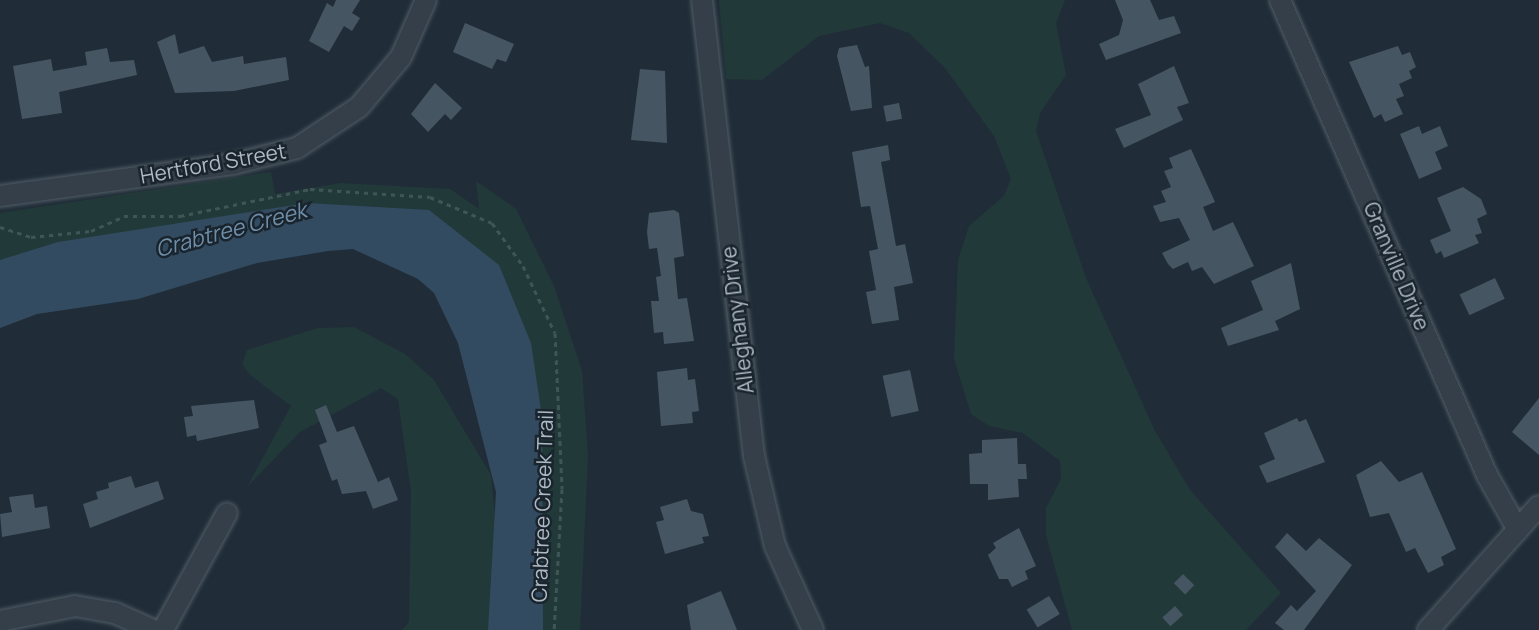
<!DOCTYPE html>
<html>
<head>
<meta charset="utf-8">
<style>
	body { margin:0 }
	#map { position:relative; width:1539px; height:630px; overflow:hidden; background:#202d38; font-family:Manrope,sans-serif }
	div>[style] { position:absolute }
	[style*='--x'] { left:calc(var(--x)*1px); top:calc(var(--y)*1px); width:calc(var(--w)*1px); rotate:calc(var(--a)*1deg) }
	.green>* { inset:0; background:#223939 }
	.water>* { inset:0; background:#334b60 }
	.building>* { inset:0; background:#465562; transform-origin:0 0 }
	.path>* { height:3px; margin-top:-1.5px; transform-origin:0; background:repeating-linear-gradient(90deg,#405656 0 4.5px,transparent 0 9px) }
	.roads { filter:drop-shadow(0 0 2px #515d66) drop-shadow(0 0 2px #515d66) }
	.minor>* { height:20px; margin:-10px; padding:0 10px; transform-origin:10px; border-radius:10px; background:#343f49 }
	span { translate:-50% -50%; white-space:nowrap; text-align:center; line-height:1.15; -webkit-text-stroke:5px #19242d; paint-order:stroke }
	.street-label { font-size:21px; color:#aebac5 }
	.water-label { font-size:22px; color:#6e8eaa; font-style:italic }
</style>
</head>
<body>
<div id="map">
	<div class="green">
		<i style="clip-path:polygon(719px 0,1065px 0,1056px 23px,1066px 75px,1040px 113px,1036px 131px,1086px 278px,1154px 429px,1190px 490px,1281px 593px,1246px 630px,1072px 630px,1046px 535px,1046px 508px,1061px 479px,1060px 461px,1023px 433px,989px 426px,971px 414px,954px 359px,958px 260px,969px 226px,1004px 196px,1011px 179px,994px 136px,945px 68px,909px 33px,880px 23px,819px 36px,762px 80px,726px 79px)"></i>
		<i style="clip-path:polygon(271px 172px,275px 194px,341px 183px,450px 189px,479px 209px,476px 181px,516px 209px,554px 286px,582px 371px,588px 455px,580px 630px,509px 630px,511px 459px,439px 260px,341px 231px,0 307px,0 213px)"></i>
		<i style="clip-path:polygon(354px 327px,405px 354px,434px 380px,491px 475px,497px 538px,488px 630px,402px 630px,409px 622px,411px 492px,398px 399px,381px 388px,300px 432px,247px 487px,291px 406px,250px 375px,242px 364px,247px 350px,318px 328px)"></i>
	</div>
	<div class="water">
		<i style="clip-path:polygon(307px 203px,429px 210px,499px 265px,531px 343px,542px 417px,543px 630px,488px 630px,496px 492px,458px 343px,434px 293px,418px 279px,353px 249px,328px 251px,257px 263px,138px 299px,37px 314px,0 328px,0 260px,58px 242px)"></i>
	</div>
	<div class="building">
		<i style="clip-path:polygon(336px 0,360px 0,352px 13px,360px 18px,352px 31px,344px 26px,329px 52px,309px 41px,327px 3px,333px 7px)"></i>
		<i style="clip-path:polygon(1115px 0,1150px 0,1159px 20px,1174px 16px,1181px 33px,1106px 60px,1099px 44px,1119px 35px,1123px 20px)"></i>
		<i style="clip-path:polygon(465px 23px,514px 44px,506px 62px,497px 59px,492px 69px,453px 52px)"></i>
		<i style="clip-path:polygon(175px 34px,179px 54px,204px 46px,212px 62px,243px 56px,244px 64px,286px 57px,289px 80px,234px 91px,175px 93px,157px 42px)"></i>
		<i style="clip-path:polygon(857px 45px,865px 67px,869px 66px,872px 108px,851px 111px,837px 56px,839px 48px)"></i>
		<i style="clip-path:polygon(1398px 46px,1402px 55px,1410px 52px,1416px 67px,1409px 71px,1412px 78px,1399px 84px,1404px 96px,1396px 99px,1403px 114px,1385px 122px,1381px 114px,1374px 118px,1349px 62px)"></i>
		<i style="clip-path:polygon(107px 48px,110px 62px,134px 60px,137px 75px,59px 92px,62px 113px,22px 119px,13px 66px,51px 59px,53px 71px,87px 65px,85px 52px)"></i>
		<i style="clip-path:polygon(1174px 66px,1189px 103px,1177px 107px,1183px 120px,1124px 148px,1115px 129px,1151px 115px,1138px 84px)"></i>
		<i style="clip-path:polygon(640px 69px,665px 71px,667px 143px,631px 140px)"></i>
		<i style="clip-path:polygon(435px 83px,462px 108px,451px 120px,445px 114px,428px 132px,411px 114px)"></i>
		<i style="left:899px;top:103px;width:16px;height:16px;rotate:79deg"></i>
		<i style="clip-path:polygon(1419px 126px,1422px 134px,1440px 126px,1448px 146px,1435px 152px,1442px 169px,1419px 179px,1400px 134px)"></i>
		<i style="clip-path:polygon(888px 145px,890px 160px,881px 162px,896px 246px,905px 244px,913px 283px,894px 287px,899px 320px,872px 324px,866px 292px,876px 290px,869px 251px,878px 249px,870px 206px,861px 207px,852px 152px)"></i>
		<i style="clip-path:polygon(1191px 149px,1215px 202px,1203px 207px,1213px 231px,1233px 222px,1254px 266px,1214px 284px,1202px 267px,1192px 271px,1188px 262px,1173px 269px,1168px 264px,1162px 253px,1190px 240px,1179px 218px,1160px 222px,1153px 206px,1166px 202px,1161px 191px,1171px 187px,1164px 171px,1173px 168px,1169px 158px)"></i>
		<i style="clip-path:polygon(1463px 187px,1481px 199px,1487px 214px,1477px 219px,1482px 233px,1475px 235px,1479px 243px,1444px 258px,1441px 251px,1436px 254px,1430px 240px,1451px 231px,1437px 198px)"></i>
		<i style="clip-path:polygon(674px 210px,679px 213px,684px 256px,674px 258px,678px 299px,687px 298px,694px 341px,664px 344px,663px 332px,654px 333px,651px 301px,659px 301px,656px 277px,661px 276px,657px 248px,649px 249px,647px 232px,649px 213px)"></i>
		<i style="clip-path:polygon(1291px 263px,1300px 309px,1275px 321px,1279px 330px,1228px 346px,1221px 328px,1263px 310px,1251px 281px)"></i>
		<i style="left:1495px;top:278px;width:23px;height:39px;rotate:65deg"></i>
		<i style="clip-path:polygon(687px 368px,688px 380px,695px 379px,699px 411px,692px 412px,693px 423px,661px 426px,657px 372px)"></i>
		<i style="left:910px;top:370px;width:42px;height:28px;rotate:78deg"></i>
		<i style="clip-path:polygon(1539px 398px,1539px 455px,1512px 432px)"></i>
		<i style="clip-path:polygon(254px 400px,259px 428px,197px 441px,196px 435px,187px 437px,184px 417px,193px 416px,191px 406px)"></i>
		<i style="clip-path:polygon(326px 405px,337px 432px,354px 426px,378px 482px,389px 477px,398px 500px,373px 509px,366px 491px,342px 494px,337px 479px,332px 481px,319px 445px,327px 442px,315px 410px)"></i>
		<i style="clip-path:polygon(1297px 418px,1299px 422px,1306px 419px,1325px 462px,1267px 483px,1259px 466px,1275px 459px,1264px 433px)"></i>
		<i style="clip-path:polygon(1017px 438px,1018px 464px,1026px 464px,1027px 479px,1018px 479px,1019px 497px,988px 500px,988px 484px,970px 484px,969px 454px,982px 453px,982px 440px)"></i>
		<i style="clip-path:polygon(1381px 461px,1399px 482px,1422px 472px,1456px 549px,1441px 557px,1444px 565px,1428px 573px,1415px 548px,1406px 552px,1389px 513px,1370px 517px,1356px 475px)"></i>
		<i style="clip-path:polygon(131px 476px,135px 488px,158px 481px,164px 499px,90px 528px,83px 504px,98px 499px,96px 492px,109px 488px,108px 483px)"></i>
		<i style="clip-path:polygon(33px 494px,35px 508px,47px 506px,50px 528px,2px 537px,0 514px,12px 512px,9px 497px)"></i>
		<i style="clip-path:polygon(687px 499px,691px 511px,703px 514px,709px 536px,702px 537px,704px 543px,665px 554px,656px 522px,664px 520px,660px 507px)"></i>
		<i style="clip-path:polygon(1019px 528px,1036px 566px,1025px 571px,1028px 579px,1012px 587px,1008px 579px,999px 579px,988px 555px,996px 548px,993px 543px)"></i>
		<i style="clip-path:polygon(1287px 533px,1306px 551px,1319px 538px,1352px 565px,1304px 630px,1284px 630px,1275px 623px,1291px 605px,1297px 611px,1316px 591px,1275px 547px)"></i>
		<i style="left:1183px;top:574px;width:16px;height:13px;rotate:45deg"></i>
		<i style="clip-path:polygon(721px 591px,737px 630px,691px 630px,687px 605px)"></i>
		<i style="left:1049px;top:596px;width:21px;height:26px;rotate:59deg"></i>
		<i style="left:1175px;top:606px;width:12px;height:17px;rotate:48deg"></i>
	</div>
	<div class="path">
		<i style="--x:0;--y:227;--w:33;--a:18"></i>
		<i style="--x:31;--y:237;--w:60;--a:-5.7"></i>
		<i style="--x:91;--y:231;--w:36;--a:-24"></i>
		<i style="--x:124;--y:216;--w:56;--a:0"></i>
		<i style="--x:180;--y:216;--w:133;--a:-11.7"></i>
		<i style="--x:310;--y:189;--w:120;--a:3.8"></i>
		<i style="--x:430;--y:197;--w:67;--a:22.8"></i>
		<i style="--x:492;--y:223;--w:53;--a:54.2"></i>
		<i style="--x:523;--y:266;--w:74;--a:64.5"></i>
		<i style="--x:555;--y:333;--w:156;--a:87.4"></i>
		<i style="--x:562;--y:489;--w:141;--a:93.2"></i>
	</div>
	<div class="roads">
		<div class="minor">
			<i style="--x:702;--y:0;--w:459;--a:83.5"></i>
			<i style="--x:754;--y:456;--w:92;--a:76.9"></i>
			<i style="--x:775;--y:546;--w:92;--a:65.7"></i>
			<i style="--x:1280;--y:0;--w:518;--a:66.45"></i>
			<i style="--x:1487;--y:475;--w:63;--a:60.6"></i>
			<i style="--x:0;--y:196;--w:235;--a:-7.8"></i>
			<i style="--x:233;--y:164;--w:66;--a:-14"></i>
			<i style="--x:297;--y:148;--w:74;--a:-33.5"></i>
			<i style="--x:359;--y:107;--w:65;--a:-50"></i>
			<i style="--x:401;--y:57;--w:62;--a:-66.3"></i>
			<i style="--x:0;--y:621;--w:76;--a:-11.3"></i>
			<i style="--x:75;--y:606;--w:41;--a:9.9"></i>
			<i style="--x:115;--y:613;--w:42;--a:24.1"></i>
			<i style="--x:163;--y:630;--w:133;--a:-61.3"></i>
			<i style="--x:1428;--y:630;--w:166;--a:-48.2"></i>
		</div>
	</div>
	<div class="street-label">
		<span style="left:213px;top:163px;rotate:-10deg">Hertford Street</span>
		<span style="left:1397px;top:266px;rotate:67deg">Granville Drive</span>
		<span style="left:737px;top:320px;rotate:-97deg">Alleghany Drive</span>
		<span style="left:542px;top:506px;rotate:-88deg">Crabtree Creek Trail</span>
	</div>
	<div class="water-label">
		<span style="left:231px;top:230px;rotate:-15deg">Crabtree Creek</span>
	</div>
</div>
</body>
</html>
